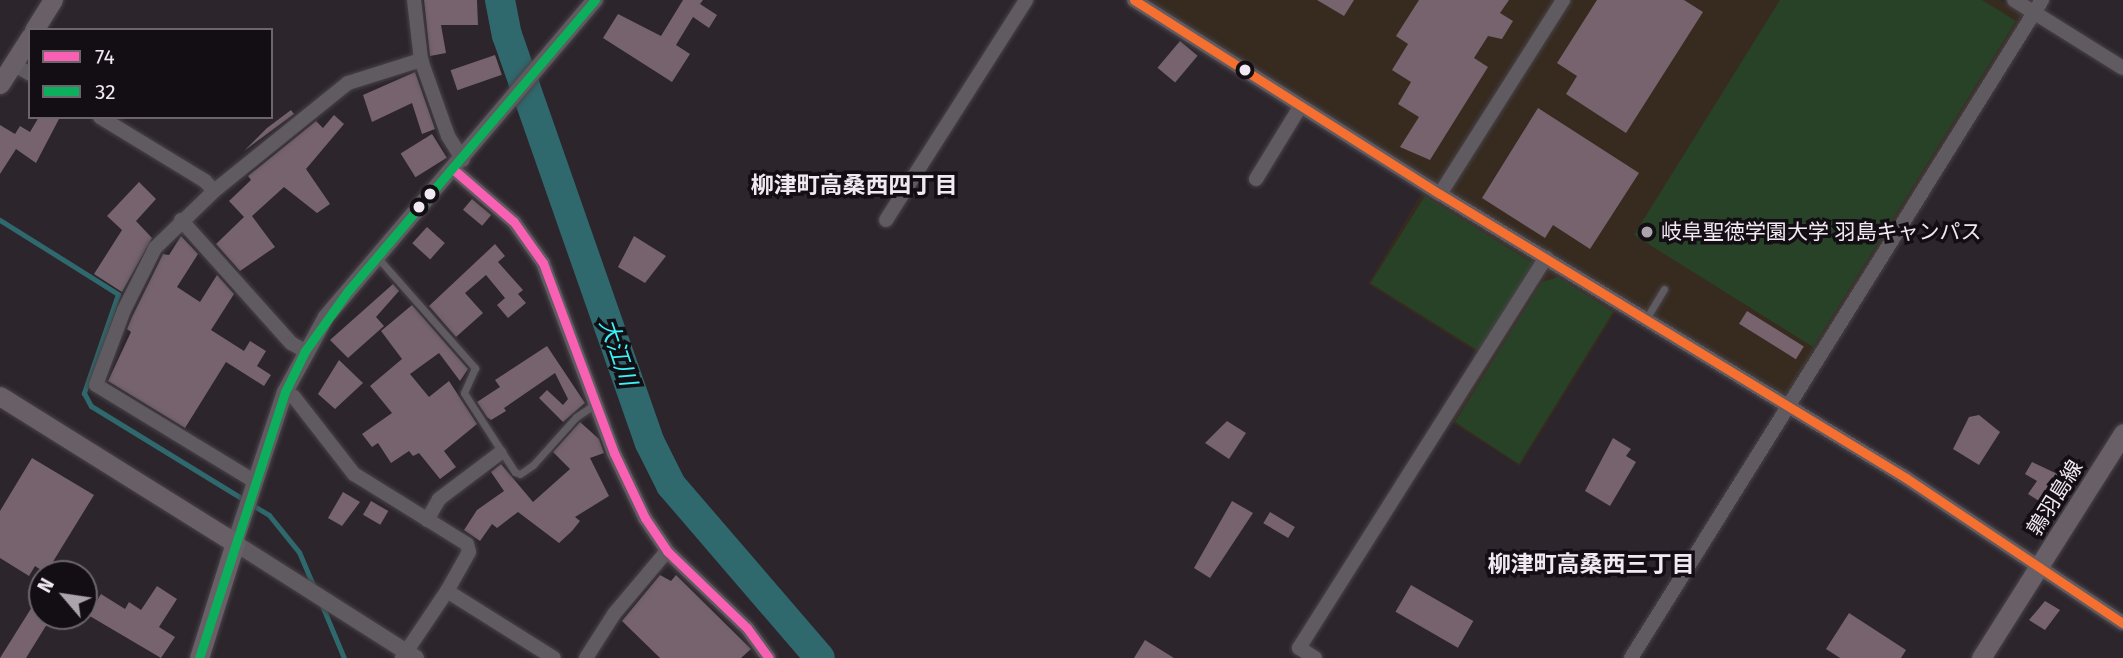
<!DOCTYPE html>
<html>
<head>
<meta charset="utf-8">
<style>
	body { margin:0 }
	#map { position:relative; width:2123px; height:658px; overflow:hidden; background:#2c252c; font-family:"Fira Sans","Noto Sans JP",sans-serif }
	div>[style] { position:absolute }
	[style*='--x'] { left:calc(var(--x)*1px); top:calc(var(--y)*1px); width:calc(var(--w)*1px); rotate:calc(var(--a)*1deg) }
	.education>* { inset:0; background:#372b20 }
	.green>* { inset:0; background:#284227; transform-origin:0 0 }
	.stream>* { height:5px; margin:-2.5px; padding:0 2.5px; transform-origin:2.5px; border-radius:2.5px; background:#2f696d }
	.river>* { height:30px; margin:-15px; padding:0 15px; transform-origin:15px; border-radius:15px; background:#2f696d }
	.building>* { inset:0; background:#76636d; transform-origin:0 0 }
	.roads { filter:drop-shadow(0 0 2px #484348) drop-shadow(0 0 2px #484348) }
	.service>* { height:7px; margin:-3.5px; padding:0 3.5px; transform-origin:3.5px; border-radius:3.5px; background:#605b60 }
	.minor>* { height:14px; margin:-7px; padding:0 7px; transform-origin:7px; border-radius:7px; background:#605b60 }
	.tertiary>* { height:16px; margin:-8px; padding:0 8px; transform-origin:8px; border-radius:8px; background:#605b60 }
	.secondary>* { height:19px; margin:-9.5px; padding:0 9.5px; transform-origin:9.5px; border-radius:9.5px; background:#696067 }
	.bus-1>* { height:9px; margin:-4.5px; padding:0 4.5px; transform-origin:4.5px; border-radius:4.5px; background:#f860b3 }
	.bus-2>* { height:9px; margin:-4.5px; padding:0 4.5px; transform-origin:4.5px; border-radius:4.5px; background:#0daf5c }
	.bus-3>* { height:9px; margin:-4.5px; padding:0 4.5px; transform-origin:4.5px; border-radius:4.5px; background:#f46f30 }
	.dots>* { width:19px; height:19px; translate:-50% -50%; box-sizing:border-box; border:4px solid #130e13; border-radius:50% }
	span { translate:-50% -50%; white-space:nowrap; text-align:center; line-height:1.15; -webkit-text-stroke:7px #130e13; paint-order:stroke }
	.poi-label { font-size:21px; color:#f1e9f1 }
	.left { translate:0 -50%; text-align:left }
	.street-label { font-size:21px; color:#f1e9f1 }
	.neighbourhood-label { font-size:23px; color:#f1e9f1; font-weight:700 }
	.water-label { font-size:23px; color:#3af4fa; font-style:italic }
	.legend { position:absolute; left:28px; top:28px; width:245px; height:91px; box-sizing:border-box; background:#130e13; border:2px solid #6c666c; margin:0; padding:9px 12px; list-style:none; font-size:21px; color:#f1e9f1 }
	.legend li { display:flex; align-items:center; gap:14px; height:35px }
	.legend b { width:35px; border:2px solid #6c666c }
	.north { position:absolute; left:28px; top:560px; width:70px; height:70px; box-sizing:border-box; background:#130e13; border:2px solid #6c666c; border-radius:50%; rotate:299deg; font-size:19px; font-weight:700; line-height:28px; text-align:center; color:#f1e9f1 }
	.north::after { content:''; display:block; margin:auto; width:24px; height:32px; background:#aca4ac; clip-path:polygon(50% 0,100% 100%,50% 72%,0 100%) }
</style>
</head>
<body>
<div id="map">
	<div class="education">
		<i style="clip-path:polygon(1146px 0,2000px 0,2021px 13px,2023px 26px,1793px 399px,1781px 397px,1623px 300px,1520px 466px,1451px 422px,1489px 360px,1368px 284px,1430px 179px)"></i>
	</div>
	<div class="green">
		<i style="clip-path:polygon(1780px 0,1982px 0,2016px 21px,1813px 347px,1634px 235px)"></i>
		<i style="left:1425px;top:196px;width:130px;height:103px;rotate:32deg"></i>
		<i style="clip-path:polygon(1558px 277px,1613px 312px,1519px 464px,1455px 422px,1542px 282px)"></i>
	</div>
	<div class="stream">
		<i style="--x:0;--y:220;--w:139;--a:32.1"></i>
		<i style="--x:118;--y:294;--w:105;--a:109"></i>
		<i style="--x:84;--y:393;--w:15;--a:62"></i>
		<i style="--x:91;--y:406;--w:209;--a:31.5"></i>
		<i style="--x:269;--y:515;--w:48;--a:51"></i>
		<i style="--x:299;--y:552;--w:38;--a:67"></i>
		<i style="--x:321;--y:603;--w:60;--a:67.3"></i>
	</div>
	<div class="river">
		<i style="--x:500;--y:0;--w:36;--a:79"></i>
		<i style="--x:507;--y:35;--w:432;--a:70.7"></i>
		<i style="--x:650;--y:443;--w:47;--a:63.4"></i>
		<i style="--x:671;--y:485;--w:228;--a:49.3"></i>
	</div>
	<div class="building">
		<i style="clip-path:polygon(424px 0,477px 0,478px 25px,441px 25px,446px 53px,430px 56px)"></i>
		<i style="clip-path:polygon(683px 0,703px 0,700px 4px,717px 15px,709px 28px,693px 17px,676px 45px,690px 54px,672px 82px,603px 38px,618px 14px,661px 36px)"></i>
		<i style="clip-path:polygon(1317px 0,1354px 0,1344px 16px)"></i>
		<i style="clip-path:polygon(1419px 0,1509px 0,1500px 13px,1513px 21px,1502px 39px,1488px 36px,1474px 58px,1488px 67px,1430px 160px,1400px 147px,1419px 117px,1398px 104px,1411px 82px,1392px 70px,1408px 44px,1396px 36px)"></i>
		<i style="clip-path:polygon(1597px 0,1684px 0,1703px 12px,1626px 133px,1566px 94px,1577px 76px,1557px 63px)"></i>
		<i style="left:1180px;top:41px;width:23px;height:35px;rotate:40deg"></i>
		<i style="left:495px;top:55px;width:21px;height:47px;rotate:71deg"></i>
		<i style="clip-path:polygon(415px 72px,435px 129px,422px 134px,412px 103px,372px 122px,363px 95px)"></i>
		<i style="clip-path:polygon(1538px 108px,1639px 173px,1590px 249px,1553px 225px,1545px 238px,1482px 198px)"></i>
		<i style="clip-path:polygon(291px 110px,294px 114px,244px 151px,267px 128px)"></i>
		<i style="clip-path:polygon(334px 115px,344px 124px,306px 169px,330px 204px,317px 213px,284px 187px,252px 216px,275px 247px,240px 271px,216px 244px,244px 217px,229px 201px,251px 180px,248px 176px,316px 121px,323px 128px)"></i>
		<i style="clip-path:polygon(39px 117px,60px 117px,36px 163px,16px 149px,0 174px,0 125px,15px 134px,20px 126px,30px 132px)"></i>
		<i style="left:432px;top:134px;width:28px;height:37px;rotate:58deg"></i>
		<i style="clip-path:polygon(139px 182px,156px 199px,136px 221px,152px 238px,122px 292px,94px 274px,122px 230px,107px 216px)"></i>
		<i style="left:472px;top:199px;width:25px;height:14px;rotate:40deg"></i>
		<i style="left:427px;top:227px;width:24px;height:22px;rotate:42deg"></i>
		<i style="clip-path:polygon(181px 236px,198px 254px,177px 287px,200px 302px,217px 275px,234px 294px,211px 330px,244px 351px,250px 341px,266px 351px,257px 366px,271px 375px,264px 386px,226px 362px,185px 428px,108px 381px,131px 332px,127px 329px,132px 317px,163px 254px,169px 255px)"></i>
		<i style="clip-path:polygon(634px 236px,666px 256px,645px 283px,618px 267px)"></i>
		<i style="clip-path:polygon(495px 244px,505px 256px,498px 262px,523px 290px,518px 294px,526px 303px,508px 318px,497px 305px,505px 298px,486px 275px,465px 293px,483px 313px,456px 337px,429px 306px)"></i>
		<i style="clip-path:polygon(393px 284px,399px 291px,376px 317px,384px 326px,348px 358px,330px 340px)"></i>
		<i style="clip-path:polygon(412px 305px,468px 369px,460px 381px,439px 353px,410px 374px,429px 397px,449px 381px,477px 424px,444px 451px,456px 467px,440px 479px,419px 453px,413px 456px,409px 451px,391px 463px,378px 443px,372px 447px,362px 434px,392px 413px,370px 386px,402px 359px,381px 331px)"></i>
		<i style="left:1747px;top:311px;width:67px;height:15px;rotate:32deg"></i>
		<i style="clip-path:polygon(547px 346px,585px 403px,563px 422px,539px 398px,547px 390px,563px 405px,568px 399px,555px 373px,504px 408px,506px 411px,491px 420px,487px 417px,477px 402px,500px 387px,495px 380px)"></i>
		<i style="clip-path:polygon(339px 360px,363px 383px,335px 409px,318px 394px)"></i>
		<i style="clip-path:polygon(1979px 415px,2000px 432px,1979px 465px,1953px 449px,1969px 417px)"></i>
		<i style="clip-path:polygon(1227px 421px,1246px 433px,1229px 459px,1205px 443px)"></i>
		<i style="clip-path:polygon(580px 422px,599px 439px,604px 453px,590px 458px,609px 496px,575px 517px,580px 521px,572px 531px,559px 543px,518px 512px,497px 528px,492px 524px,480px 541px,464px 530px,477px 510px,504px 491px,491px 472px,501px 464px,533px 502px,570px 469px,553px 452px)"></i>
		<i style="clip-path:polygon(1613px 438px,1631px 449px,1626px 456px,1636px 462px,1610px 506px,1585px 491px)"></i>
		<i style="clip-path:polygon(32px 458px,94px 495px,46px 573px,35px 566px,29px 576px,0 558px,0 511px)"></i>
		<i style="clip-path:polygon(2032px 462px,2068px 479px,2050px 508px,2028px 494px,2037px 481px,2025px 474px)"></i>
		<i style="clip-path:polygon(343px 492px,360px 502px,342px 526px,328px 518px)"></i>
		<i style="left:371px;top:501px;width:20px;height:16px;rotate:30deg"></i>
		<i style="clip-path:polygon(1232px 501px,1253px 513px,1210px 578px,1194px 568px)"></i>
		<i style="left:1270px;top:512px;width:29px;height:13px;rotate:31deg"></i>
		<i style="clip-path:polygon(660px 575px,671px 581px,676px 575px,751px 649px,741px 658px,660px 658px,622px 621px)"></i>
		<i style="left:1411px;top:585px;width:72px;height:31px;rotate:30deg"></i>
		<i style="clip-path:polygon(157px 586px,177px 599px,159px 627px,175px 637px,161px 658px,88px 615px,101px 594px,125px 609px,129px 602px,141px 610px)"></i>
		<i style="clip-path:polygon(42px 591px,42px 616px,52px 616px,26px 658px,0 658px)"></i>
		<i style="clip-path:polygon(2045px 601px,2060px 610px,2045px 630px,2029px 620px)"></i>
		<i style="clip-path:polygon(1849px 613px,1906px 650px,1901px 658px,1840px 658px,1826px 649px)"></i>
		<i style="clip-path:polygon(1145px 640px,1174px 658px,1134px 658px)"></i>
	</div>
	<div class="roads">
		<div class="service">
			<i style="--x:378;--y:258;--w:147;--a:48.6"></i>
			<i style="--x:475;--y:368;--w:27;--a:114"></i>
			<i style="--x:464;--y:393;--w:94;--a:57.2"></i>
			<i style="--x:515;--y:472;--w:5;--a:22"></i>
			<i style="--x:520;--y:474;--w:16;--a:-35"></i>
			<i style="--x:533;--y:465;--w:64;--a:-48.1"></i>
			<i style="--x:576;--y:417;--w:25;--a:-34"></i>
			<i style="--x:1646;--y:319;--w:35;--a:-59"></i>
		</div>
		<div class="minor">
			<i style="--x:414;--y:0;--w:60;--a:83.3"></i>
			<i style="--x:421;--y:60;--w:81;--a:70.4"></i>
			<i style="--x:448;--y:136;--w:28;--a:58"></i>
			<i style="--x:1134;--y:0;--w:362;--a:32.4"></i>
			<i style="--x:1440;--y:194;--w:546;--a:31.36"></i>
			<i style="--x:1906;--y:478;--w:261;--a:33.8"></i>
			<i style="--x:2014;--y:0;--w:128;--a:32"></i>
			<i style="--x:13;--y:64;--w:20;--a:30"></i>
			<i style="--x:100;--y:117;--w:123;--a:31.4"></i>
			<i style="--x:205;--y:181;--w:13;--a:48"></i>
			<i style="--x:454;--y:170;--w:79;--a:40.9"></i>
			<i style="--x:514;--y:222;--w:50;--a:54.7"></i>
			<i style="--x:543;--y:263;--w:203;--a:69.5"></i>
			<i style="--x:614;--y:453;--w:72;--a:64.5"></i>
			<i style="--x:645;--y:518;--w:40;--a:56"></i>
			<i style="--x:667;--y:551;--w:111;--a:43.9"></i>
			<i style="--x:747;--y:628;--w:37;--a:54"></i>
			<i style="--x:1256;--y:179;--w:84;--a:-58.6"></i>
			<i style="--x:1440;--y:194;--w:230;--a:-57.6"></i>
			<i style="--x:181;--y:220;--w:165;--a:48.2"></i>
			<i style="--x:291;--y:343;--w:16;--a:30"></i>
			<i style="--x:886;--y:220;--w:261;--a:-57.5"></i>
			<i style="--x:285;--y:392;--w:10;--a:29"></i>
			<i style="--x:294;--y:397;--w:98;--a:52.1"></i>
			<i style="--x:354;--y:474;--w:133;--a:31.8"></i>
			<i style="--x:467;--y:544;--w:8;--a:76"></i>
			<i style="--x:469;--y:552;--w:45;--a:119.4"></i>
			<i style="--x:447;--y:591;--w:126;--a:32.1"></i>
			<i style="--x:254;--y:481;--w:185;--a:-148.7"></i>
			<i style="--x:96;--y:385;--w:80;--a:-69.5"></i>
			<i style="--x:124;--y:310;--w:69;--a:-63.4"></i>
			<i style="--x:155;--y:248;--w:82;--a:-44"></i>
			<i style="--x:214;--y:191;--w:172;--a:-38.9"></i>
			<i style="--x:348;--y:83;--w:77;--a:-17.5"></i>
			<i style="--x:427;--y:520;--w:24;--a:-60"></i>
			<i style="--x:439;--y:499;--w:76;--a:-37"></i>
			<i style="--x:402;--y:658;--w:81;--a:-56.1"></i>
			<i style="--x:586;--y:658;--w:52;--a:-57.5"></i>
			<i style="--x:614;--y:614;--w:82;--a:-49.9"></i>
			<i style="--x:1315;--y:658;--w:19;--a:-148"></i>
			<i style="--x:1299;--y:648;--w:462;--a:-57.7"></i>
			<i style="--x:1631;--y:658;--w:776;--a:-58.01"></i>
		</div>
		<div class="tertiary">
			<i style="--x:416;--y:658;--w:214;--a:-147.6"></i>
			<i style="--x:235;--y:543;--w:159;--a:-71.7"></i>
			<i style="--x:285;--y:392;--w:85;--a:-61.3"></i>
			<i style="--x:326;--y:317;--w:416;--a:-49.7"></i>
		</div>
		<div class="secondary">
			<i style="--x:34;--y:30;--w:36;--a:-58"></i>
			<i style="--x:0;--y:84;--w:56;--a:-57.4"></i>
			<i style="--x:0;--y:396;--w:277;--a:32"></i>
			<i style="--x:235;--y:543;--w:121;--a:107.4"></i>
			<i style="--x:1981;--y:658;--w:266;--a:-57.7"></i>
		</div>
	</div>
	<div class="bus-1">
		<i style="--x:454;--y:170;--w:79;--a:40.9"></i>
		<i style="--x:514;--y:222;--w:50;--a:54.7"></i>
		<i style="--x:543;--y:263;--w:203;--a:69.5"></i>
		<i style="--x:614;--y:453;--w:72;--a:64.5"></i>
		<i style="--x:645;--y:518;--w:40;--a:56"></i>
		<i style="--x:667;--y:551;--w:111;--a:43.9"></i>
		<i style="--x:747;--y:628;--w:37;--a:54"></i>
	</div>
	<div class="bus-2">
		<i style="--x:199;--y:658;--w:280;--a:-72.1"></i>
		<i style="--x:285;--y:392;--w:46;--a:-64"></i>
		<i style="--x:305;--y:351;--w:74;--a:-54.4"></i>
		<i style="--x:348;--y:291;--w:382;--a:-49.7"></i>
	</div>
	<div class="bus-3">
		<i style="--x:1134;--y:0;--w:362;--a:32.4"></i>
		<i style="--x:1440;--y:194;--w:546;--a:31.36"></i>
		<i style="--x:1906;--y:478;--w:261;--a:33.8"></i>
	</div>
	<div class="dots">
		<i style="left:1245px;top:70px;background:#f1e9f1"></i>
		<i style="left:430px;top:194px;background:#f1e9f1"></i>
		<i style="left:419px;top:207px;background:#f1e9f1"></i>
		<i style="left:1647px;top:232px;background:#aca4ac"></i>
	</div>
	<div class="poi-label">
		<span class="left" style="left:1661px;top:232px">岐阜聖徳学園大学 羽島キャンパス</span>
	</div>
	<div class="street-label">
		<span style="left:2055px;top:498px;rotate:-58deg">鶉羽島線</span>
	</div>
	<div class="neighbourhood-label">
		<span style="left:854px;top:185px">柳津町高桑西四丁目</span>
		<span style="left:1591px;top:564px">柳津町高桑西三丁目</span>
	</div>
	<div class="water-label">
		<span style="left:618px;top:352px;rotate:71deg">大江川</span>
	</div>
	<ul class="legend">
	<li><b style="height:9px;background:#f860b3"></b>74</li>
	<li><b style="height:9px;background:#0daf5c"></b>32</li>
	</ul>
	<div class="north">N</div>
</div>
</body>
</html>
